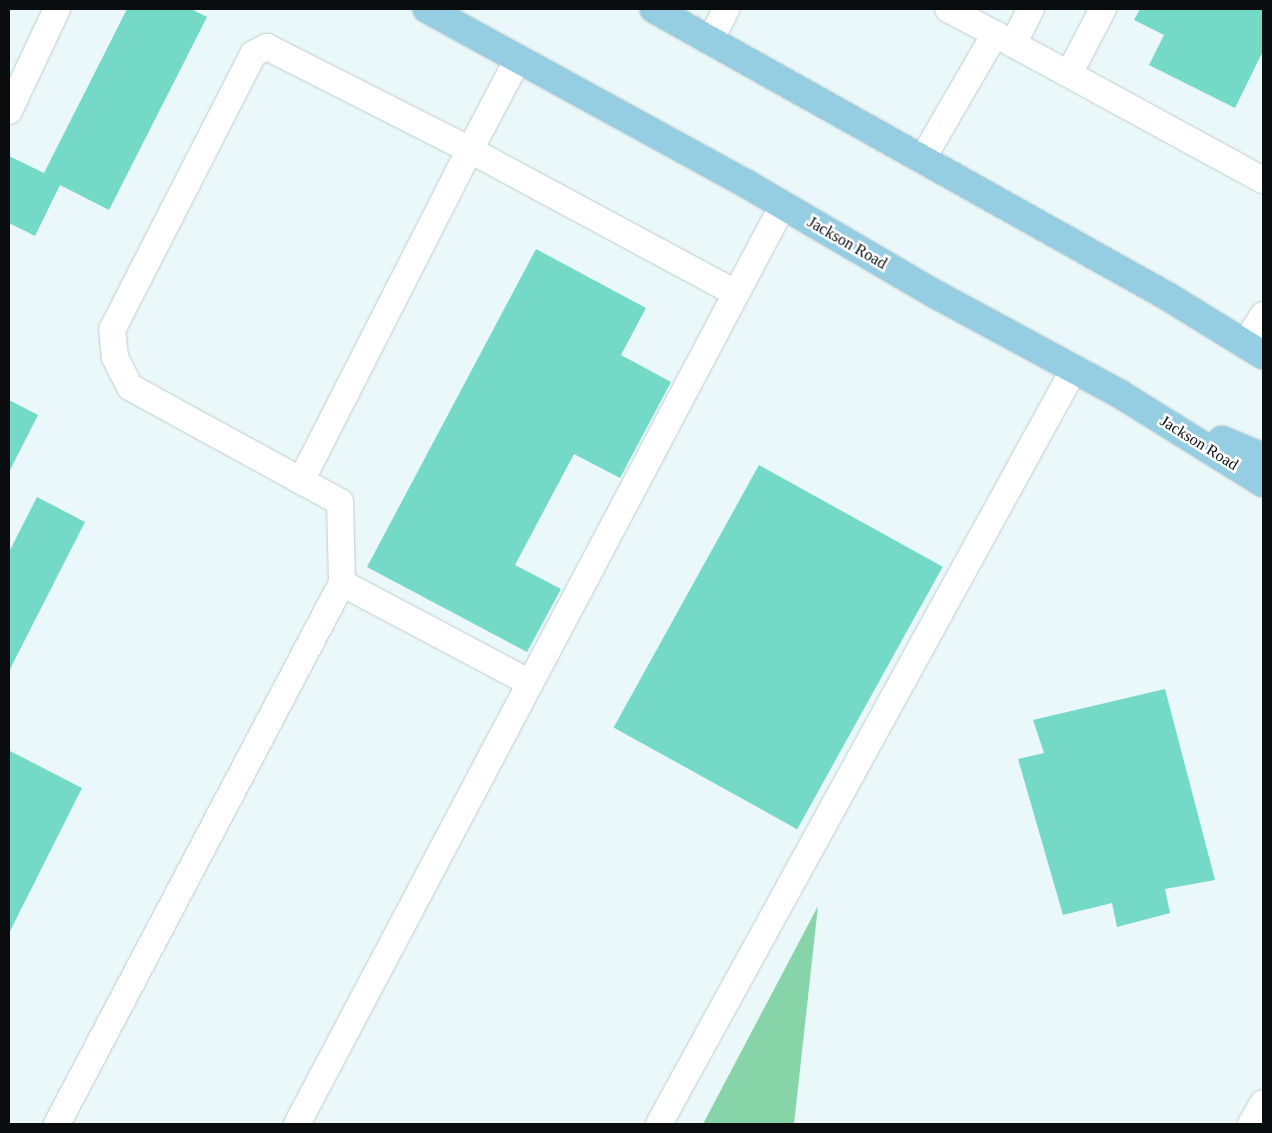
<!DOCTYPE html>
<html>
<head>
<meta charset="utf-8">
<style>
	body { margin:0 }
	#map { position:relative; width:1272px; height:1133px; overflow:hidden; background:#eaf8fa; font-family:Georgia,serif }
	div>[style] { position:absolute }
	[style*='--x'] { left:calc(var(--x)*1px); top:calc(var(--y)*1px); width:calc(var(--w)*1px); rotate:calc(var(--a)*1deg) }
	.forest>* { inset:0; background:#87d4a9 }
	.building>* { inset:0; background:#74d9c7; transform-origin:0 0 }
	.roads { filter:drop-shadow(0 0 1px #bfcdce) drop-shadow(0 0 1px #bfcdce) }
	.minor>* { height:26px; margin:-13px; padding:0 13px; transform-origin:13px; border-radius:13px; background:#fff }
	.major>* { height:28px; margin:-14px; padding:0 14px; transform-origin:14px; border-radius:14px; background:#95cee3 }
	span { translate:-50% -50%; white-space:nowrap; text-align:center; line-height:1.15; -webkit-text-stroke:5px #fff; paint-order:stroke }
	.street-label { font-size:16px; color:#090d0e }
	.frame { position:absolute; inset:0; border:10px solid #090d0e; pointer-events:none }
</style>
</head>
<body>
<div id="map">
	<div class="forest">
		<i style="clip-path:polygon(818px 906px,794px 1124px,703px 1124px)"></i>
	</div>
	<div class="building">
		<i style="clip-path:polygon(127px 9px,191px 9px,207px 17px,109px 210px,60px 185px,35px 236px,9px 223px,9px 156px,44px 173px)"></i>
		<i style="clip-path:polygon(1140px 9px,1263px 9px,1263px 51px,1235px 108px,1149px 65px,1164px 35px,1134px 20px)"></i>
		<i style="clip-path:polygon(536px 249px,646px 308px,621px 355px,671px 382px,620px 478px,574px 454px,515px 565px,561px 589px,527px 652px,367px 567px)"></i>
		<i style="clip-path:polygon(9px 400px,38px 415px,9px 472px)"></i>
		<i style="left:759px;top:465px;width:210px;height:300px;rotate:29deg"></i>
		<i style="clip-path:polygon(37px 497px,85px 522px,9px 671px,9px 552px)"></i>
		<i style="clip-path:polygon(1165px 689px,1215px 880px,1165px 889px,1170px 913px,1117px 927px,1112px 903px,1063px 915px,1018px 759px,1044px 753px,1033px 720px)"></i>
		<i style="clip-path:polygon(10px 751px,82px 788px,9px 933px,9px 753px)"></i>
	</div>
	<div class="roads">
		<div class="minor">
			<i style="--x:948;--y:9;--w:53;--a:28"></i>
			<i style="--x:711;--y:39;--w:34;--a:-63"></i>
			<i style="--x:1013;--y:44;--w:39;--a:-63"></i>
			<i style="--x:1069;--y:74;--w:73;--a:-62.4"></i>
			<i style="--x:9;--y:111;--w:113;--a:-64.8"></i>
			<i style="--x:923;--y:158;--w:143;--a:-59.9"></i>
			<i style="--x:995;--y:34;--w:305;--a:28.6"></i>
			<i style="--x:1245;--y:344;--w:34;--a:-58"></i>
			<i style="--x:301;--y:481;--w:372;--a:-63"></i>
			<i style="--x:470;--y:150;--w:302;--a:28.3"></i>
			<i style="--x:342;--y:583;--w:213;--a:28"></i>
			<i style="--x:57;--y:1124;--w:611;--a:-62.22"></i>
			<i style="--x:342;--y:583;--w:81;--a:-91.4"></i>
			<i style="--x:340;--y:502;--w:239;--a:-151.3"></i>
			<i style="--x:130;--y:387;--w:34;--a:-117"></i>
			<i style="--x:115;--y:357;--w:27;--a:-96"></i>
			<i style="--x:112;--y:330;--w:310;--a:-62.9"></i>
			<i style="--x:253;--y:54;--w:16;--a:-27"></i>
			<i style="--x:267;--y:47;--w:228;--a:26.9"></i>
			<i style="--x:470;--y:150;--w:103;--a:-62.2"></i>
			<i style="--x:297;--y:1124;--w:1040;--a:-62.13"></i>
			<i style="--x:659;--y:1124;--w:862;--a:-61.2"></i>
			<i style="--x:1251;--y:1124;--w:24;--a:-60"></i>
		</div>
		<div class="major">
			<i style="--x:427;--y:9;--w:362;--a:28.7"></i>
			<i style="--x:745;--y:183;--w:222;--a:30.3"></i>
			<i style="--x:937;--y:295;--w:208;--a:28.4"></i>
			<i style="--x:1120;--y:394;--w:168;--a:31.9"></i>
			<i style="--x:654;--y:9;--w:588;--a:29.23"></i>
			<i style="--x:1167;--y:296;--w:113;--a:31.6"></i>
			<i style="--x:1222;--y:440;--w:44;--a:22.5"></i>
		</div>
	</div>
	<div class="street-label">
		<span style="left:847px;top:243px;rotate:30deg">Jackson Road</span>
		<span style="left:1199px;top:443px;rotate:32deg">Jackson Road</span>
	</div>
	<div class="frame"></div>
</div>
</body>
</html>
